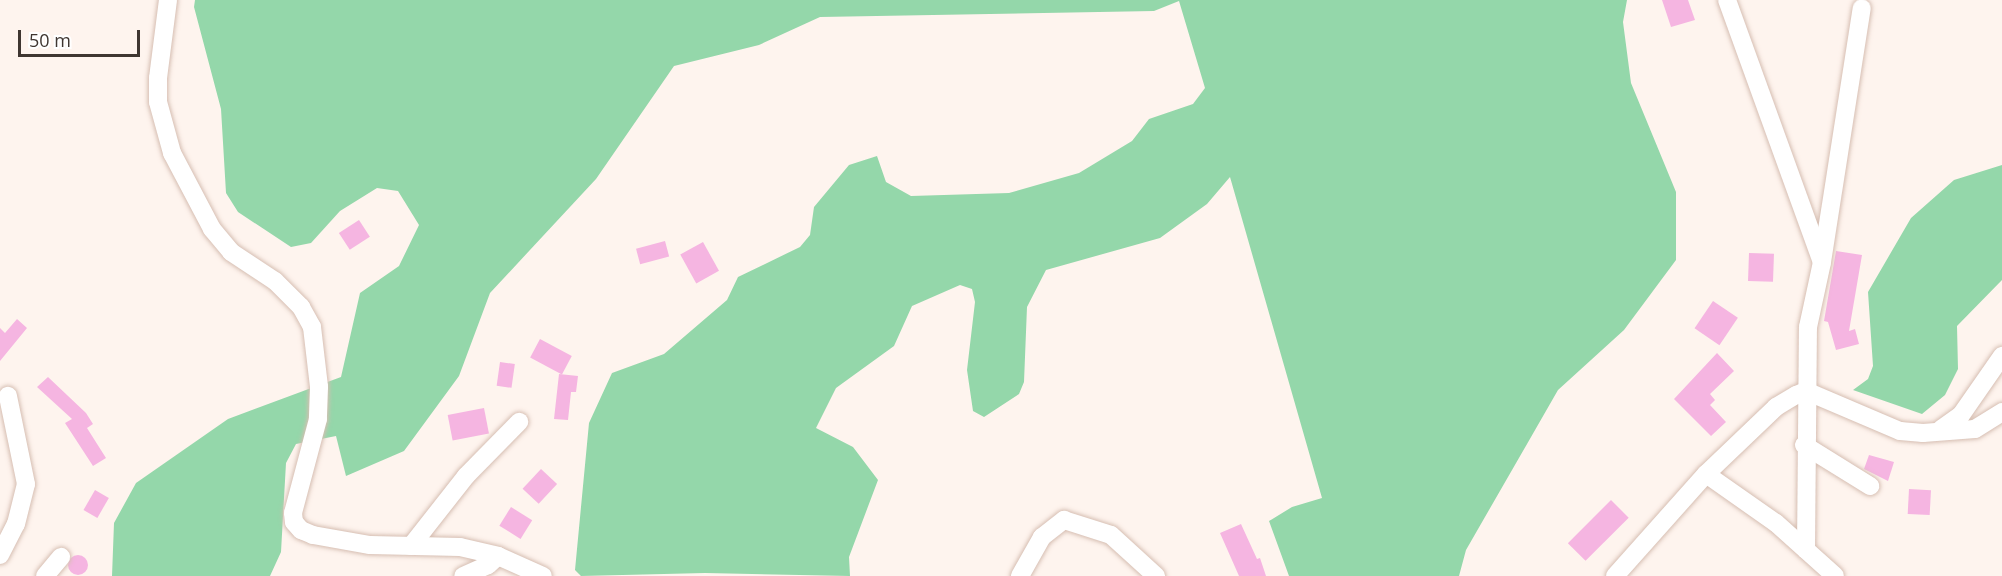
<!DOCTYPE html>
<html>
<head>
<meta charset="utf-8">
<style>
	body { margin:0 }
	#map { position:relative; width:2002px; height:576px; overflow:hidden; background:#fef4ee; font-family:"Open Sans",sans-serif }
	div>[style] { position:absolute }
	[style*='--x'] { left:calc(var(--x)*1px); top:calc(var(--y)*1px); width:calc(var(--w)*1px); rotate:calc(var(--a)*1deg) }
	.forest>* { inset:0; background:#94d7aa }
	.building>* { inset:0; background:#f5b5e1; transform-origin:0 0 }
	.round { border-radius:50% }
	.roads { filter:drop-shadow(0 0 2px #d6beb2) drop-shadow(0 0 2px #d6beb2) }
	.minor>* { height:18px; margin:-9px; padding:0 9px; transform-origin:9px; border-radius:9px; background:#fff }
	span { translate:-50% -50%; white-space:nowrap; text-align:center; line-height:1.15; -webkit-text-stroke:5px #fff; paint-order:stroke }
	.scale { position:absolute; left:18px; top:30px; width:122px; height:27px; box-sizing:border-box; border:3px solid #3f3631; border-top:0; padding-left:8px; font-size:18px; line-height:21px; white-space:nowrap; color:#3f3631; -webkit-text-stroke:4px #fff; paint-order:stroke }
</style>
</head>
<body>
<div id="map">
	<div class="forest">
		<i style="clip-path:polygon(195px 0,1627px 0,1623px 22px,1631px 83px,1676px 192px,1676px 260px,1624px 330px,1558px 390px,1466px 550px,1459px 576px,1289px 576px,1269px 521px,1292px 507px,1322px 498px,1230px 177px,1207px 204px,1160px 238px,1046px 270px,1027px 307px,1024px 382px,1019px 394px,984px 417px,973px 411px,967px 370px,975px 302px,972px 289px,960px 285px,912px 306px,894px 346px,836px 388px,816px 428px,853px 447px,878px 480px,849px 557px,850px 576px,705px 573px,581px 576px,575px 570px,589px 423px,612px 373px,664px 354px,727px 300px,738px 277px,800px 247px,810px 235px,814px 207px,849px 165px,877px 156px,886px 182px,911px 196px,1009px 193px,1079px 173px,1132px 141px,1149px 119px,1193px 104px,1205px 88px,1179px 1px,1154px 11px,820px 17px,759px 45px,674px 66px,596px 179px,490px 293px,459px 376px,404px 451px,346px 476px,336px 436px,296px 444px,286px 463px,281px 552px,270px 576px,112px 576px,114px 523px,136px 483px,228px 419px,341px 377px,360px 293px,399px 266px,419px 225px,398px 191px,377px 188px,340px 211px,311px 243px,291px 247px,238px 212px,226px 193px,221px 109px,194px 7px)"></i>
		<i style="clip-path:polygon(2002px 165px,2002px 280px,1957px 326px,1958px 369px,1945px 395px,1922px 414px,1853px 390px,1868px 379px,1873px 366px,1868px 292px,1911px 218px,1954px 180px)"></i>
	</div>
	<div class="building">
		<i style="clip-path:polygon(1662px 0,1688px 0,1695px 20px,1671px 27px)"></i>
		<i style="left:359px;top:220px;width:20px;height:24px;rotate:57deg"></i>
		<i style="left:665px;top:241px;width:16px;height:30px;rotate:75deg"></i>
		<i style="left:703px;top:242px;width:33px;height:26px;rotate:61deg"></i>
		<i style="clip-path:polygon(1836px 251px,1862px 255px,1849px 331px,1855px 329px,1859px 344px,1836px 350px,1828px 322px,1824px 321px)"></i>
		<i style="left:1749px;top:253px;width:25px;height:28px;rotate:2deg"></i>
		<i style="left:1713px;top:301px;width:30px;height:33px;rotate:34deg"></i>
		<i style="clip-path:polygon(17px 319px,27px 328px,0 361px,0 328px,5px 333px)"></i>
		<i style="left:540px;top:339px;width:36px;height:21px;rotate:28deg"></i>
		<i style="clip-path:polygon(1717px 353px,1734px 371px,1710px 394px,1715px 400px,1710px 405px,1726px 422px,1711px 436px,1674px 399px)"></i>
		<i style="left:500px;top:362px;width:15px;height:24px;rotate:8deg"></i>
		<i style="clip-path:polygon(559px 374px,578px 376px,576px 392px,571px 392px,568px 420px,554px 419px)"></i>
		<i style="clip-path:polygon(48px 377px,86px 413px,93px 424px,87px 428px,106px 458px,93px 466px,65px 423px,72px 419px,37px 387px)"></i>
		<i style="left:484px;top:408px;width:26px;height:37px;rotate:79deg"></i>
		<i style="clip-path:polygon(1869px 455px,1894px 462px,1888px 481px,1864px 469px)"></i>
		<i style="left:541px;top:469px;width:22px;height:27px;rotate:43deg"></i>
		<i style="left:1909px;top:489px;width:22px;height:25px;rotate:3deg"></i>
		<i style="left:95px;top:490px;width:16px;height:23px;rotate:30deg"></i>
		<i style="left:1611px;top:500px;width:25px;height:61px;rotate:45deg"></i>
		<i style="left:511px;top:507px;width:25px;height:22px;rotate:32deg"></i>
		<i style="clip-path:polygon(1241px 524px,1257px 559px,1260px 558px,1266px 576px,1239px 576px,1220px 533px)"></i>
		<i class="round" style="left:68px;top:555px;width:20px;height:20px"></i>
	</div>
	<div class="roads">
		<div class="minor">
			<i style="--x:168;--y:0;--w:79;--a:97.3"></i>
			<i style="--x:158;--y:78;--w:24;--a:90"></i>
			<i style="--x:158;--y:102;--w:53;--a:74.6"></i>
			<i style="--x:172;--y:153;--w:86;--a:62.2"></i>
			<i style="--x:212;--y:229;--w:30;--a:50"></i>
			<i style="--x:231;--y:252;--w:53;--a:33.4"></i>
			<i style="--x:275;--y:281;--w:37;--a:45"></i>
			<i style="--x:301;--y:307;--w:23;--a:61"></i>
			<i style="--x:312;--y:327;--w:60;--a:83.3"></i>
			<i style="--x:319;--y:387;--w:32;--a:92"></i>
			<i style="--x:318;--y:419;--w:97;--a:104.9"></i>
			<i style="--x:293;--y:513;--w:9;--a:84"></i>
			<i style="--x:294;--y:522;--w:11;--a:49"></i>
			<i style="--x:301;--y:530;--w:13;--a:23"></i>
			<i style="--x:313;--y:535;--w:58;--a:10"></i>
			<i style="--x:370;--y:545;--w:90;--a:1.3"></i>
			<i style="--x:460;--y:547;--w:39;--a:13"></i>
			<i style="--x:498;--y:556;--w:13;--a:138"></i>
			<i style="--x:488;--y:565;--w:27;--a:156"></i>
			<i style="--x:1727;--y:0;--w:276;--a:70.1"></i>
			<i style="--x:1941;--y:429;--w:24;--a:-35"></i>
			<i style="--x:1961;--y:415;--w:72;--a:-55.2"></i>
			<i style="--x:1804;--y:445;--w:78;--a:31.8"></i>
			<i style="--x:1706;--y:474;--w:85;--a:35"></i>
			<i style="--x:1776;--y:523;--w:79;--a:41.9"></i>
			<i style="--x:411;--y:546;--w:89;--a:-51.8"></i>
			<i style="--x:466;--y:476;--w:76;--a:-45.5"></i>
			<i style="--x:1806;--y:550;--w:223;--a:-89.5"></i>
			<i style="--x:1808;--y:327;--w:66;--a:-77.8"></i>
			<i style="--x:1822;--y:262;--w:257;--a:-81.1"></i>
			<i style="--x:0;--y:555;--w:35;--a:-63"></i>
			<i style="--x:16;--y:524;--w:41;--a:-76"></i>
			<i style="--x:26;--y:484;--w:90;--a:-101.6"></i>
			<i style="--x:498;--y:556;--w:49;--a:24"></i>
			<i style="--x:45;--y:576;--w:25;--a:-50"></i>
			<i style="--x:1020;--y:576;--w:45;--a:-60.6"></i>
			<i style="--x:1042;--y:537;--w:28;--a:-38"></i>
			<i style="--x:1064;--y:520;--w:49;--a:17.7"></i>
			<i style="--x:1111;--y:535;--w:61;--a:42.3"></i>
			<i style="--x:1615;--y:576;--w:137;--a:-48.3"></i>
			<i style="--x:1706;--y:474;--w:97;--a:-43.7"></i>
			<i style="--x:1776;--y:407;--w:23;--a:-31"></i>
			<i style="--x:1796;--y:395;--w:11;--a:-22"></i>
			<i style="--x:1806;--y:391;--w:102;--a:23.1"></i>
			<i style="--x:1900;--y:431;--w:23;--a:5"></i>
			<i style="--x:1923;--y:433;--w:52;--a:-4.4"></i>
			<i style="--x:1975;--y:429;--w:32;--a:-32"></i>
		</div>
	</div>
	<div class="scale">50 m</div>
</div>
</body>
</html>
